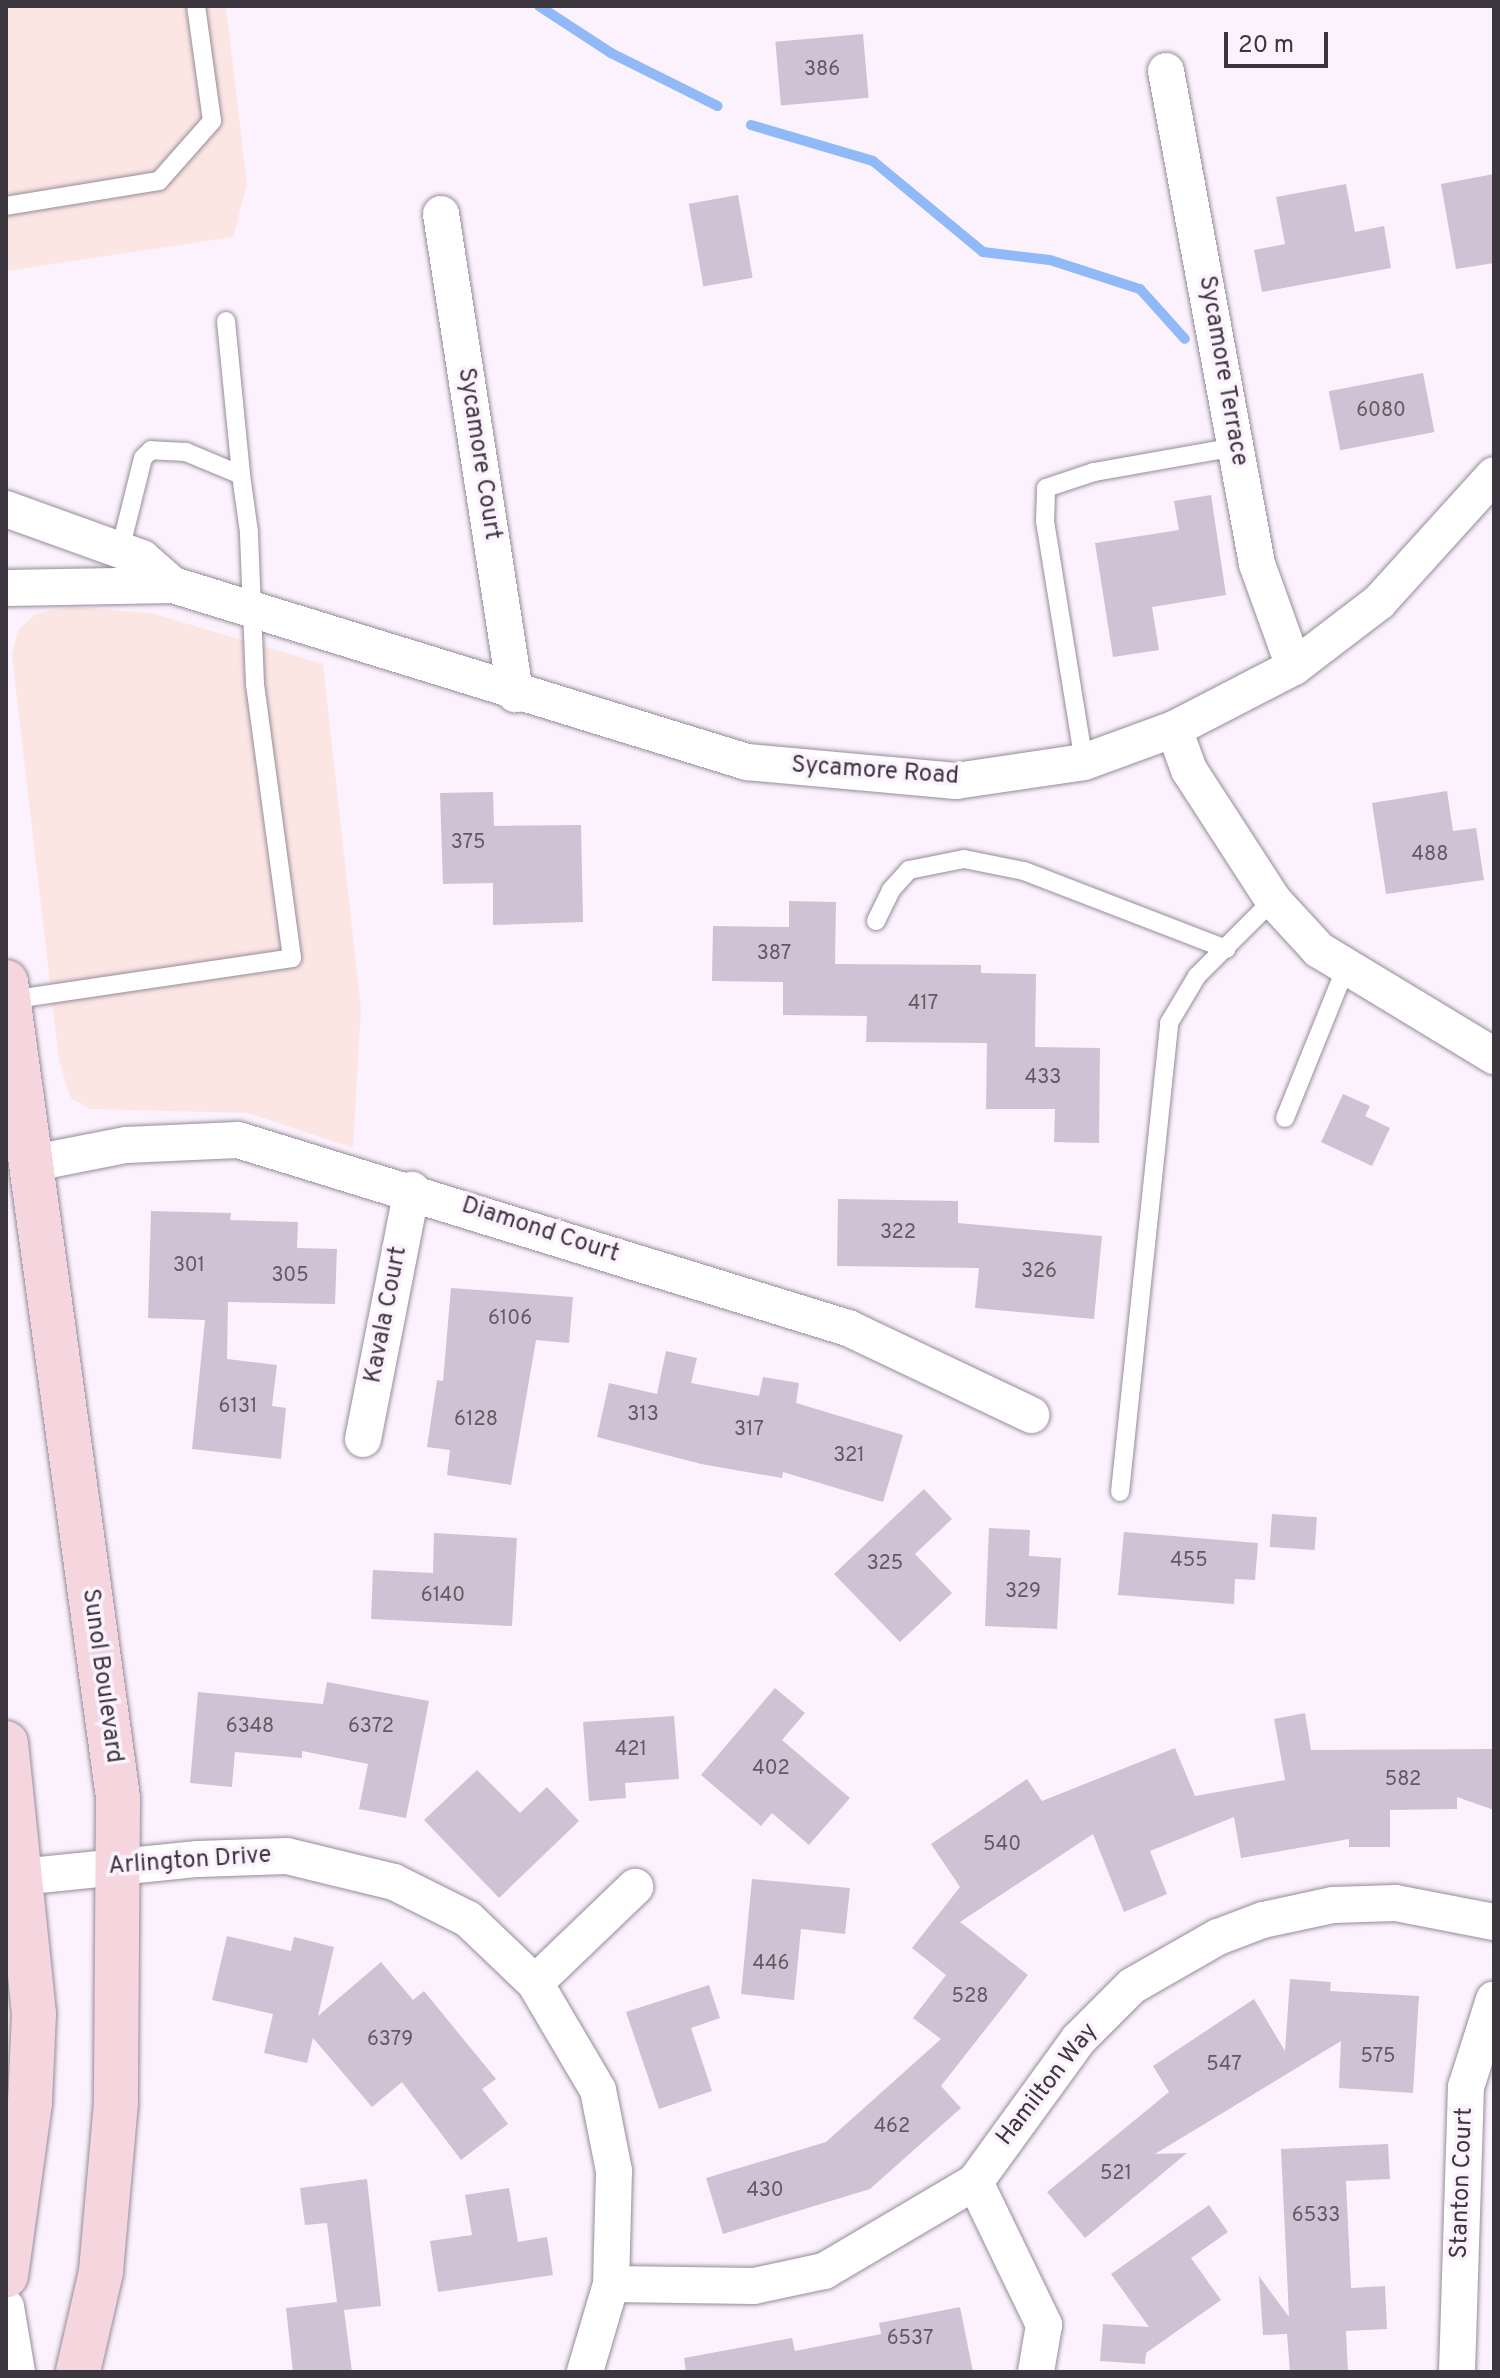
<!DOCTYPE html>
<html>
<head>
<meta charset="utf-8">
<style>
	body { margin:0 }
	#map { position:relative; width:1500px; height:2378px; overflow:hidden; background:#fbf2fd; font-family:Overpass,sans-serif }
	div>[style] { position:absolute }
	[style*='--x'] { left:calc(var(--x)*1px); top:calc(var(--y)*1px); width:calc(var(--w)*1px); rotate:calc(var(--a)*1deg) }
	.commercial>* { inset:0; background:#fce6e4 }
	.stream>* { height:10px; margin:-5px; padding:0 5px; transform-origin:5px; border-radius:5px; background:#8fb9f7 }
	.building>* { inset:0; background:#d0c2d4; transform-origin:0 0 }
	.roads { filter:drop-shadow(0 0 2px #978b9b) drop-shadow(0 0 2px #978b9b) }
	.lane>* { height:18px; margin:-9px; padding:0 9px; transform-origin:9px; border-radius:9px; background:#fff }
	.street>* { height:36px; margin:-18px; padding:0 18px; transform-origin:18px; border-radius:18px; background:#fff }
	.secondary>* { height:44px; margin:-22px; padding:0 22px; transform-origin:22px; border-radius:22px; background:#f5d5de }
	span { translate:-50% -50%; white-space:nowrap; text-align:center; line-height:1.15; -webkit-text-stroke:7px #fbf2fd; paint-order:stroke }
	.number-label { font-size:20px; color:#615964 }
	.number-label span { -webkit-text-stroke-width:0 }
	.street-label { font-size:24px; color:#3c363e }
	.frame { position:absolute; inset:0; border:8px solid #3c363e; pointer-events:none }
	.scale { position:absolute; left:1224px; top:32px; width:104px; height:36px; box-sizing:border-box; border:4px solid #3c363e; border-top:0; padding-left:10px; font-size:24px; line-height:28px; white-space:nowrap; color:#3c363e; -webkit-text-stroke:6px #fbf2fd; paint-order:stroke }
</style>
</head>
<body>
<div id="map">
	<div class="commercial">
		<i style="clip-path:polygon(6px 6px,226px 6px,247px 184px,233px 237px,6px 271px)"></i>
		<i style="clip-path:polygon(71px 607px,151px 613px,323px 664px,361px 1009px,353px 1148px,248px 1113px,90px 1109px,71px 1098px,59px 1061px,12px 656px,18px 630px,37px 613px)"></i>
	</div>
	<div class="stream">
		<i style="--x:539;--y:6;--w:86;--a:33.1"></i>
		<i style="--x:611;--y:53;--w:119;--a:26.4"></i>
		<i style="--x:751;--y:125;--w:127;--a:16.4"></i>
		<i style="--x:873;--y:161;--w:143;--a:39.6"></i>
		<i style="--x:983;--y:252;--w:67;--a:6.8"></i>
		<i style="--x:1050;--y:260;--w:95;--a:17.9"></i>
		<i style="--x:1140;--y:289;--w:67;--a:48"></i>
	</div>
	<div class="building">
		<i style="left:863px;top:34px;width:64px;height:88px;rotate:85deg"></i>
		<i style="clip-path:polygon(1494px 174px,1494px 263px,1456px 269px,1441px 184px)"></i>
		<i style="clip-path:polygon(1346px 184px,1355px 232px,1384px 226px,1391px 268px,1262px 292px,1254px 250px,1285px 244px,1276px 197px)"></i>
		<i style="left:738px;top:195px;width:84px;height:50px;rotate:80deg"></i>
		<i style="left:1423px;top:373px;width:60px;height:96px;rotate:79deg"></i>
		<i style="clip-path:polygon(1211px 495px,1226px 595px,1152px 607px,1159px 650px,1113px 657px,1095px 543px,1179px 530px,1174px 501px)"></i>
		<i style="clip-path:polygon(1447px 791px,1453px 831px,1476px 828px,1484px 880px,1386px 894px,1372px 803px)"></i>
		<i style="clip-path:polygon(493px 792px,494px 826px,581px 825px,583px 922px,493px 925px,493px 883px,443px 884px,440px 793px)"></i>
		<i style="clip-path:polygon(789px 901px,836px 902px,835px 964px,981px 965px,981px 973px,1036px 974px,1035px 1047px,1100px 1048px,1099px 1143px,1054px 1142px,1055px 1109px,986px 1109px,987px 1043px,866px 1042px,867px 1016px,783px 1015px,783px 982px,712px 981px,713px 926px,789px 927px)"></i>
		<i style="clip-path:polygon(1343px 1094px,1370px 1106px,1365px 1116px,1390px 1128px,1372px 1166px,1321px 1142px)"></i>
		<i style="clip-path:polygon(838px 1199px,958px 1201px,958px 1223px,1102px 1236px,1094px 1319px,975px 1308px,979px 1268px,837px 1266px)"></i>
		<i style="clip-path:polygon(151px 1211px,231px 1213px,230px 1220px,298px 1222px,297px 1248px,337px 1249px,335px 1304px,228px 1302px,227px 1359px,277px 1365px,272px 1406px,286px 1408px,281px 1459px,192px 1449px,205px 1320px,148px 1318px)"></i>
		<i style="clip-path:polygon(451px 1288px,573px 1297px,569px 1343px,536px 1340px,511px 1485px,447px 1475px,450px 1450px,427px 1447px,437px 1380px,443px 1381px)"></i>
		<i style="clip-path:polygon(666px 1351px,697px 1358px,691px 1383px,759px 1396px,763px 1377px,799px 1383px,796px 1403px,903px 1435px,883px 1502px,783px 1472px,782px 1478px,701px 1464px,597px 1437px,609px 1383px,657px 1394px)"></i>
		<i style="clip-path:polygon(924px 1489px,952px 1519px,915px 1554px,952px 1593px,900px 1642px,834px 1574px)"></i>
		<i style="left:1272px;top:1514px;width:45px;height:33px;rotate:4deg"></i>
		<i style="clip-path:polygon(989px 1528px,1030px 1530px,1029px 1556px,1061px 1558px,1057px 1629px,985px 1626px)"></i>
		<i style="clip-path:polygon(1124px 1532px,1258px 1543px,1255px 1580px,1235px 1579px,1234px 1604px,1118px 1595px)"></i>
		<i style="clip-path:polygon(434px 1533px,517px 1538px,512px 1626px,371px 1619px,373px 1570px,433px 1573px)"></i>
		<i style="clip-path:polygon(327px 1682px,429px 1701px,406px 1818px,359px 1809px,368px 1764px,302px 1751px,302px 1758px,235px 1752px,232px 1787px,190px 1783px,198px 1692px,323px 1704px)"></i>
		<i style="clip-path:polygon(775px 1688px,805px 1713px,782px 1740px,850px 1798px,809px 1845px,772px 1813px,761px 1826px,701px 1775px)"></i>
		<i style="clip-path:polygon(1305px 1713px,1311px 1750px,1494px 1749px,1494px 1810px,1457px 1797px,1457px 1809px,1390px 1810px,1390px 1847px,1349px 1847px,1349px 1839px,1241px 1858px,1234px 1817px,1150px 1851px,1167px 1894px,1124px 1912px,1093px 1834px,960px 1922px,1028px 1975px,941px 2086px,961px 2108px,870px 2189px,723px 2234px,706px 2178px,826px 2142px,941px 2039px,913px 2018px,946px 1975px,912px 1948px,960px 1887px,931px 1844px,1027px 1779px,1042px 1801px,1175px 1748px,1195px 1796px,1285px 1780px,1274px 1719px)"></i>
		<i style="clip-path:polygon(674px 1716px,679px 1779px,625px 1783px,626px 1798px,589px 1801px,583px 1722px)"></i>
		<i style="clip-path:polygon(477px 1770px,520px 1813px,547px 1787px,579px 1821px,499px 1898px,424px 1820px)"></i>
		<i style="clip-path:polygon(752px 1879px,850px 1888px,845px 1934px,801px 1929px,794px 2000px,741px 1994px)"></i>
		<i style="clip-path:polygon(227px 1936px,291px 1951px,294px 1937px,334px 1947px,318px 2016px,381px 1962px,413px 2000px,424px 1991px,496px 2079px,482px 2089px,508px 2124px,461px 2160px,402px 2082px,372px 2107px,313px 2038px,307px 2063px,264px 2053px,273px 2014px,212px 2000px)"></i>
		<i style="clip-path:polygon(1290px 1979px,1331px 1982px,1330px 1991px,1419px 1996px,1413px 2093px,1339px 2088px,1341px 2041px,1155px 2154px,1187px 2153px,1085px 2238px,1047px 2192px,1169px 2092px,1153px 2066px,1254px 1999px,1285px 2051px)"></i>
		<i style="clip-path:polygon(709px 1985px,720px 2018px,691px 2028px,712px 2091px,659px 2109px,626px 2012px)"></i>
		<i style="clip-path:polygon(1388px 2144px,1390px 2179px,1346px 2181px,1351px 2288px,1385px 2286px,1387px 2329px,1346px 2331px,1348px 2372px,1290px 2372px,1287px 2334px,1263px 2335px,1259px 2276px,1289px 2317px,1281px 2149px)"></i>
		<i style="clip-path:polygon(367px 2179px,381px 2306px,344px 2310px,352px 2372px,293px 2372px,286px 2308px,337px 2302px,327px 2223px,305px 2225px,300px 2188px)"></i>
		<i style="clip-path:polygon(509px 2188px,518px 2242px,547px 2237px,553px 2275px,438px 2292px,430px 2241px,472px 2235px,465px 2195px)"></i>
		<i style="clip-path:polygon(1209px 2205px,1228px 2232px,1191px 2258px,1221px 2300px,1146px 2353px,1145px 2364px,1100px 2361px,1103px 2324px,1149px 2327px,1111px 2274px)"></i>
		<i style="clip-path:polygon(960px 2307px,973px 2372px,686px 2372px,684px 2358px,792px 2338px,795px 2351px,881px 2334px,879px 2323px)"></i>
	</div>
	<div class="roads">
		<div class="lane">
			<i style="--x:6;--y:206;--w:155;--a:-9.3"></i>
			<i style="--x:159;--y:181;--w:80;--a:-48.5"></i>
			<i style="--x:212;--y:121;--w:116;--a:-97.9"></i>
			<i style="--x:226;--y:321;--w:155;--a:84.4"></i>
			<i style="--x:1084;--y:762;--w:244;--a:-99.2"></i>
			<i style="--x:1045;--y:521;--w:33;--a:-88"></i>
			<i style="--x:1046;--y:488;--w:51;--a:-18.4"></i>
			<i style="--x:1094;--y:472;--w:144;--a:-10"></i>
			<i style="--x:876;--y:921;--w:34;--a:-64"></i>
			<i style="--x:891;--y:890;--w:27;--a:-48"></i>
			<i style="--x:909;--y:870;--w:56;--a:-11.3"></i>
			<i style="--x:964;--y:859;--w:61;--a:11.3"></i>
			<i style="--x:1024;--y:871;--w:217;--a:21.1"></i>
			<i style="--x:9;--y:1000;--w:286;--a:-8.4"></i>
			<i style="--x:292;--y:958;--w:276;--a:-97.7"></i>
			<i style="--x:255;--y:684;--w:152;--a:-92.3"></i>
			<i style="--x:249;--y:532;--w:58;--a:-98"></i>
			<i style="--x:241;--y:475;--w:60;--a:-157.3"></i>
			<i style="--x:186;--y:452;--w:35;--a:-177"></i>
			<i style="--x:151;--y:450;--w:11;--a:135"></i>
			<i style="--x:143;--y:458;--w:95;--a:104"></i>
			<i style="--x:1285;--y:1118;--w:163;--a:-68"></i>
			<i style="--x:1120;--y:1492;--w:472;--a:-84"></i>
			<i style="--x:1169;--y:1023;--w:55;--a:-59.2"></i>
			<i style="--x:1197;--y:976;--w:107;--a:-45"></i>
		</div>
		<div class="street">
			<i style="--x:1166;--y:71;--w:501;--a:79.54"></i>
			<i style="--x:1257;--y:564;--w:109;--a:70.2"></i>
			<i style="--x:441;--y:214;--w:486;--a:81.2"></i>
			<i style="--x:6;--y:509;--w:145;--a:19.8"></i>
			<i style="--x:142;--y:558;--w:41;--a:41.1"></i>
			<i style="--x:6;--y:588;--w:167;--a:-1"></i>
			<i style="--x:173;--y:585;--w:601;--a:17.14"></i>
			<i style="--x:747;--y:762;--w:210;--a:5.2"></i>
			<i style="--x:956;--y:781;--w:129;--a:-8.4"></i>
			<i style="--x:1084;--y:762;--w:96;--a:-20.1"></i>
			<i style="--x:1174;--y:729;--w:135;--a:-27.3"></i>
			<i style="--x:1294;--y:667;--w:107;--a:-37.4"></i>
			<i style="--x:1379;--y:602;--w:171;--a:-47.8"></i>
			<i style="--x:1174;--y:729;--w:44;--a:69.9"></i>
			<i style="--x:1189;--y:770;--w:155;--a:57.1"></i>
			<i style="--x:1273;--y:900;--w:68;--a:47.4"></i>
			<i style="--x:1319;--y:950;--w:205;--a:31.2"></i>
			<i style="--x:29;--y:1164;--w:99;--a:-11.1"></i>
			<i style="--x:126;--y:1145;--w:112;--a:-2.6"></i>
			<i style="--x:238;--y:1140;--w:638;--a:17.13"></i>
			<i style="--x:848;--y:1328;--w:203;--a:25.4"></i>
			<i style="--x:363;--y:1439;--w:254;--a:-78.9"></i>
			<i style="--x:20;--y:1877;--w:179;--a:-5.8"></i>
			<i style="--x:198;--y:1859;--w:89;--a:-1.9"></i>
			<i style="--x:287;--y:1856;--w:110;--a:13.7"></i>
			<i style="--x:394;--y:1882;--w:83;--a:26.6"></i>
			<i style="--x:468;--y:1919;--w:93;--a:43.7"></i>
			<i style="--x:535;--y:1983;--w:124;--a:59.5"></i>
			<i style="--x:598;--y:2090;--w:83;--a:78.8"></i>
			<i style="--x:614;--y:2171;--w:113;--a:91.5"></i>
			<i style="--x:611;--y:2284;--w:92;--a:106.5"></i>
			<i style="--x:535;--y:1983;--w:139;--a:-43.8"></i>
			<i style="--x:975;--y:2182;--w:159;--a:64.2"></i>
			<i style="--x:1044;--y:2325;--w:48;--a:99.7"></i>
			<i style="--x:611;--y:2284;--w:143;--a:0.8"></i>
			<i style="--x:754;--y:2286;--w:72;--a:-12.1"></i>
			<i style="--x:824;--y:2271;--w:175;--a:-30.5"></i>
			<i style="--x:975;--y:2182;--w:175;--a:-54"></i>
			<i style="--x:1078;--y:2040;--w:76;--a:-45"></i>
			<i style="--x:1132;--y:1986;--w:99;--a:-29.7"></i>
			<i style="--x:1218;--y:1937;--w:48;--a:-20.7"></i>
			<i style="--x:1263;--y:1920;--w:72;--a:-12.1"></i>
			<i style="--x:1333;--y:1905;--w:63;--a:-1.8"></i>
			<i style="--x:1396;--y:1903;--w:100;--a:11"></i>
			<i style="--x:6;--y:2307;--w:66;--a:80.4"></i>
			<i style="--x:1457;--y:2372;--w:285;--a:-88.2"></i>
			<i style="--x:1466;--y:2087;--w:92;--a:-72.3"></i>
		</div>
		<div class="secondary">
			<i style="--x:6;--y:982;--w:824;--a:82.18"></i>
			<i style="--x:118;--y:1798;--w:305;--a:90.4"></i>
			<i style="--x:116;--y:2103;--w:170;--a:95.1"></i>
			<i style="--x:101;--y:2272;--w:103;--a:103"></i>
			<i style="--x:6;--y:1743;--w:272;--a:84.1"></i>
			<i style="--x:34;--y:2014;--w:89;--a:92.6"></i>
			<i style="--x:30;--y:2103;--w:174;--a:97.9"></i>
		</div>
	</div>
	<div class="number-label">
		<span style="left:822px;top:70px">386</span>
		<span style="left:1381px;top:411px">6080</span>
		<span style="left:468px;top:843px">375</span>
		<span style="left:1430px;top:855px">488</span>
		<span style="left:774px;top:954px">387</span>
		<span style="left:923px;top:1004px">417</span>
		<span style="left:1043px;top:1078px">433</span>
		<span style="left:898px;top:1233px">322</span>
		<span style="left:189px;top:1266px">301</span>
		<span style="left:1039px;top:1272px">326</span>
		<span style="left:290px;top:1276px">305</span>
		<span style="left:510px;top:1319px">6106</span>
		<span style="left:238px;top:1407px">6131</span>
		<span style="left:643px;top:1415px">313</span>
		<span style="left:476px;top:1420px">6128</span>
		<span style="left:749px;top:1430px">317</span>
		<span style="left:849px;top:1456px">321</span>
		<span style="left:1189px;top:1561px">455</span>
		<span style="left:885px;top:1564px">325</span>
		<span style="left:1023px;top:1592px">329</span>
		<span style="left:443px;top:1596px">6140</span>
		<span style="left:250px;top:1727px">6348</span>
		<span style="left:371px;top:1727px">6372</span>
		<span style="left:631px;top:1750px">421</span>
		<span style="left:771px;top:1769px">402</span>
		<span style="left:1403px;top:1780px">582</span>
		<span style="left:1002px;top:1845px">540</span>
		<span style="left:771px;top:1964px">446</span>
		<span style="left:970px;top:1997px">528</span>
		<span style="left:390px;top:2040px">6379</span>
		<span style="left:1378px;top:2057px">575</span>
		<span style="left:1224px;top:2065px">547</span>
		<span style="left:892px;top:2127px">462</span>
		<span style="left:1116px;top:2174px">521</span>
		<span style="left:765px;top:2191px">430</span>
		<span style="left:1316px;top:2216px">6533</span>
		<span style="left:910px;top:2339px">6537</span>
	</div>
	<div class="street-label">
		<span style="left:1222px;top:371px;rotate:80deg">Sycamore Terrace</span>
		<span style="left:478px;top:454px;rotate:81deg">Sycamore Court</span>
		<span style="left:875px;top:772px;rotate:4deg">Sycamore Road</span>
		<span style="left:540px;top:1231px;rotate:18deg">Diamond Court</span>
		<span style="left:387px;top:1315px;rotate:-79deg">Kavala Court</span>
		<span style="left:101px;top:1676px;rotate:82deg">Sunol Boulevard</span>
		<span style="left:190px;top:1862px;rotate:-4deg">Arlington Drive</span>
		<span style="left:1048px;top:2085px;rotate:-52deg">Hamilton Way</span>
		<span style="left:1463px;top:2183px;rotate:-88deg">Stanton Court</span>
	</div>
	<div class="frame"></div>
	<div class="scale">20 m</div>
</div>
</body>
</html>
